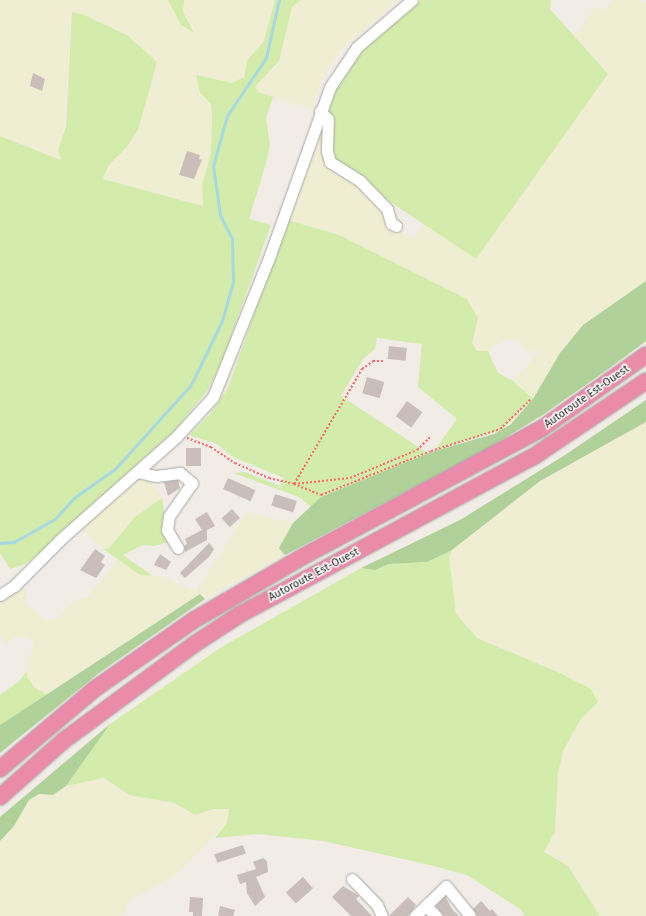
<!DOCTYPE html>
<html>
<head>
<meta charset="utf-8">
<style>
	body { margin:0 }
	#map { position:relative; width:646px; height:916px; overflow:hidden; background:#f1ece6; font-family:"Fira Sans",sans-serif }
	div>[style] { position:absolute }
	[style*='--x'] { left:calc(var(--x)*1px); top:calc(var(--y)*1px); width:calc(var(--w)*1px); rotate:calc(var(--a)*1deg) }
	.farmland>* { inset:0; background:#f0eed2 }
	.grass>* { inset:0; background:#d3ecab }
	.forest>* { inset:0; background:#b1d19a }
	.stream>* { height:2.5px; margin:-1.25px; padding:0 1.25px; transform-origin:1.25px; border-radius:1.25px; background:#a6dae0 }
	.building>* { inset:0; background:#c9beb9; transform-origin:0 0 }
	.path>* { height:1.5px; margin-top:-0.75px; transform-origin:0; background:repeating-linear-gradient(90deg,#fe6a6d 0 2px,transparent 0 4px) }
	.roads { filter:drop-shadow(0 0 1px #a7a7a7) drop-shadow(0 0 1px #a7a7a7) }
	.minor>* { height:11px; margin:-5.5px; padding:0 5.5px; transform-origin:5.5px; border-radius:5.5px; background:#fff }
	.highway>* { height:16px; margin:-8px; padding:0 8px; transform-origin:8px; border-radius:8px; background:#ea8ca9 }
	span { translate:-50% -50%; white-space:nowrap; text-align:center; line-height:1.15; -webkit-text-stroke:3px #fff; paint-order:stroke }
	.street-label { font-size:11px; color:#202020 }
</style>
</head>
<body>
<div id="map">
	<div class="farmland">
		<i style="clip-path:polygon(0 0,275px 0,264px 41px,248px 59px,244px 77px,232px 83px,196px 76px,199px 93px,211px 104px,212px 119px,211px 151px,202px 186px,203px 206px,103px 179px,108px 166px,126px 148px,138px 130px,156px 62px,127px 35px,82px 14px,72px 13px,61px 160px,0 136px)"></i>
		<i style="clip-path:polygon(301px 0,398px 0,340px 51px,322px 78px,312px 109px,258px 92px,255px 87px,257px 81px,274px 69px,292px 7px)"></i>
		<i style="clip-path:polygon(612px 0,641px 0,646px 4px,646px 281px,583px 325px,560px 353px,533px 399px,513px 381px,539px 352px,525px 350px,518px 340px,502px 340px,488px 351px,477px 351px,472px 343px,477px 318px,467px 299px,339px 235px,288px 220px,323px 120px,358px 184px,386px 213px,388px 224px,414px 239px,423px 224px,476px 259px,608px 75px,574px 36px,596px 6px,605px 11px)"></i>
		<i style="clip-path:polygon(646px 422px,646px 916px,600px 916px,568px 866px,544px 852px,555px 832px,558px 773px,563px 751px,581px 719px,598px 702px,591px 689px,560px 673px,477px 638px,456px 614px,449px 557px,452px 550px,540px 481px,565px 455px,599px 446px)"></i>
		<i style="clip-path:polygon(140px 480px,152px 481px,162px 498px,135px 517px,108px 549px,102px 548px,81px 529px)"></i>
		<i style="clip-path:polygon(247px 512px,293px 523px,279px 548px,285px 555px,205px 599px,200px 594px,47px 694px,35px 688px,27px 677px,27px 664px,34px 644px,28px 637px,14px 637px,5px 644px,0 636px,0 600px,22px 586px,27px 592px,26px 603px,46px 621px,57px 618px,75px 600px,88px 597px,119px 558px,140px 575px,165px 577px,196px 591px)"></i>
		<i style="clip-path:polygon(104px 778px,129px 795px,174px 803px,195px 815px,214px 809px,229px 809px,227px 823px,176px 875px,130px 900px,123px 916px,0 916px,0 841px,14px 826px,29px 800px,39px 794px,53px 795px,66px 786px)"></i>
	</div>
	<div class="grass">
		<i style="clip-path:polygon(168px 0,184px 0,183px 12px,194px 33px,181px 25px)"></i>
		<i style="clip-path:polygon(275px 0,301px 0,292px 7px,279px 61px,255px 87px,258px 92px,273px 97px,266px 118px,270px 145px,268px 156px,249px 219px,271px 225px,220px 367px,207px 391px,175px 430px,37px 555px,25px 564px,10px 569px,0 553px,0 136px,61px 160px,58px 150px,66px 127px,72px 12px,82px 14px,127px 35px,157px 62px,138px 130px,126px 148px,108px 166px,103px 179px,203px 206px,202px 186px,211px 152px,212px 119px,211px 104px,200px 93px,196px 75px,232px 83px,244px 77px,248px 59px,264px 41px)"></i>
		<i style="clip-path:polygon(421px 0,551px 0,550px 9px,608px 74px,476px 259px,389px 201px,332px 158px,326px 110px,335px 88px,352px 60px,376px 36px)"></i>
		<i style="clip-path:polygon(288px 220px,339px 235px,467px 299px,478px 318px,472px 343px,477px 351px,488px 351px,498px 373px,513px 381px,533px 399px,502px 430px,434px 451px,457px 419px,418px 387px,422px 344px,377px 338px,375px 349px,363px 359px,341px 396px,429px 454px,321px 497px,311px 507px,299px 497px,233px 473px,245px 472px,280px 486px,284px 478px,233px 457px,217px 444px,189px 435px,210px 414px,227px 390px)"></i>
		<i style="clip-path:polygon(162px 498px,169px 542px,154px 546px,143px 545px,123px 555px,153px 576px,140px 575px,102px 548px,108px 549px,135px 517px)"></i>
		<i style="clip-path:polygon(452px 550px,449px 557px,456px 614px,477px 638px,560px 673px,591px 689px,598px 702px,581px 719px,563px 751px,558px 773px,555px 832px,544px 852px,568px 866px,600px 916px,525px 916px,520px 909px,467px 875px,430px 865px,323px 841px,259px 834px,215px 838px,227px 823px,229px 809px,214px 809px,195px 815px,174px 803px,129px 795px,104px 778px,66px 786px,110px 724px,220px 648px,361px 568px,375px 570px,389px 564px,427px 562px)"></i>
		<i style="clip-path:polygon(27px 671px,27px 677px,35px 688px,47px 694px,0 725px,0 695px,18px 682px)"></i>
	</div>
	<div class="forest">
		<i style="clip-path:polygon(646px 281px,646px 341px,611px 367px,544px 414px,487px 449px,285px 555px,279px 548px,293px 523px,321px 497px,434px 451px,494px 434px,510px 425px,533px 399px,560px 353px,583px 325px)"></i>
		<i style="clip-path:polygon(646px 400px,646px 422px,540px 481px,452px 550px,427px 562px,389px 564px,375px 570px,361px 568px,460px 520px,565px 455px)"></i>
		<i style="clip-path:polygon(200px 594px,205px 599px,99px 673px,0 753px,0 725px)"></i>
		<i style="clip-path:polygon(110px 724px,66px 786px,53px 795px,39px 794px,29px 800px,14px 826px,0 841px,0 817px)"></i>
	</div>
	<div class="stream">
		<i style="--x:0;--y:543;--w:14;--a:-4"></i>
		<i style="--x:14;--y:542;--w:47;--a:-29.3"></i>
		<i style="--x:55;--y:519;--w:28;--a:-48"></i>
		<i style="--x:74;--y:498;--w:50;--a:-35.3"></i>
		<i style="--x:115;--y:469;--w:113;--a:-47.9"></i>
		<i style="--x:191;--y:385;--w:71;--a:-64.2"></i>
		<i style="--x:222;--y:321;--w:41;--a:-74.2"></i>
		<i style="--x:233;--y:282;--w:43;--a:-91.3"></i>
		<i style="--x:232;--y:239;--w:27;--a:-117"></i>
		<i style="--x:220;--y:215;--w:49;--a:-98.1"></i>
		<i style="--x:213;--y:166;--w:52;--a:-74.4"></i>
		<i style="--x:227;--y:116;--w:70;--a:-56.1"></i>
		<i style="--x:266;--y:58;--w:59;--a:-77.4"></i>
	</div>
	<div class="building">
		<i style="clip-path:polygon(33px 73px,45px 79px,42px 91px,30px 86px)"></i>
		<i style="clip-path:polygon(187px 151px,200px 155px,199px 159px,202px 160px,194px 179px,179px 175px)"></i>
		<i style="left:389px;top:346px;width:18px;height:13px;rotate:6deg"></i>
		<i style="left:367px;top:377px;width:18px;height:17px;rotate:16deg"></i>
		<i style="left:407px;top:401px;width:19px;height:19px;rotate:36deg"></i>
		<i style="left:186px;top:448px;width:15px;height:18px"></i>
		<i style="left:228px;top:478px;width:30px;height:12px;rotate:24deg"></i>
		<i style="clip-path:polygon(178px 480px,180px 488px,168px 496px,164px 482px)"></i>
		<i style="left:275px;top:494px;width:23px;height:12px;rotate:18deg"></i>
		<i style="left:232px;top:509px;width:12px;height:14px;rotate:48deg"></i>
		<i style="clip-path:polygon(207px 512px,215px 526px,207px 530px,207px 540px,185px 552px,184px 546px,187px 544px,185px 539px,202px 530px,195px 519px)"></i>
		<i style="clip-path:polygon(209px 543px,214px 549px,209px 557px,185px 578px,180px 573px)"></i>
		<i style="clip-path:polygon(95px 549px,105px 556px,101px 562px,105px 565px,96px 578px,80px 570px)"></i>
		<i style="clip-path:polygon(160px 554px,171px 562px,166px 570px,154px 565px)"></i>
		<i style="left:243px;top:845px;width:9px;height:30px;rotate:72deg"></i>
		<i style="clip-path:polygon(263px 858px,267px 861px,268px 872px,256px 877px,265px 897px,255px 906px,247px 893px,246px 882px,240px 884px,237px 875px,256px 869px,253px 862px)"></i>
		<i style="left:303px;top:877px;width:15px;height:23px;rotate:48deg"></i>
		<i style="clip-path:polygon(343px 886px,359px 896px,356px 899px,372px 916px,351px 916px,332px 897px)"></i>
		<i style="clip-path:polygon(445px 896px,452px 909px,459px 916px,444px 916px,436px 906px)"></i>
		<i style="clip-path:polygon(190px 897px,203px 898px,202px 916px,193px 916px,193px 912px,189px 912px)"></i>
		<i style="clip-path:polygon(408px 897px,416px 905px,408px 916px,389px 916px)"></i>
		<i style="clip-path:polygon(481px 901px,490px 911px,492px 909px,498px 916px,477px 916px,473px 909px)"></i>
		<i style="clip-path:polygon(220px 906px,235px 910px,233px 916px,218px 916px)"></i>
	</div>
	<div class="path">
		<i style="--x:187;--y:438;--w:26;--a:21"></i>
		<i style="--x:211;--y:447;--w:29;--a:34"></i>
		<i style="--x:235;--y:463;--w:37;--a:24"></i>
		<i style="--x:269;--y:478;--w:26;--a:13"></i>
		<i style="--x:294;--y:484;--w:134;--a:-59.4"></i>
		<i style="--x:362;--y:369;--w:14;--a:-36"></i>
		<i style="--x:373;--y:361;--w:10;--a:0"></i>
		<i style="--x:294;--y:484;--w:29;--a:22"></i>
		<i style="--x:321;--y:495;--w:118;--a:-21.8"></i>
		<i style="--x:431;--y:451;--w:72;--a:-17.7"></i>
		<i style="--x:500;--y:429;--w:43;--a:-44.1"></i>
		<i style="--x:294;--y:484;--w:56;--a:-6.1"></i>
		<i style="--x:350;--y:478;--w:73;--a:-22.7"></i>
		<i style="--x:417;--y:450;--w:20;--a:-45"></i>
	</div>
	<div class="roads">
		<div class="minor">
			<i style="--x:320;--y:111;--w:11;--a:45"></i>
			<i style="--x:328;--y:119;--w:32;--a:92"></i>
			<i style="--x:327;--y:151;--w:11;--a:75"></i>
			<i style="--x:330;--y:162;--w:36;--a:32"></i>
			<i style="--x:360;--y:181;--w:39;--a:46"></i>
			<i style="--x:387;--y:209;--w:15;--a:74"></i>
			<i style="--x:391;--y:223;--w:6;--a:31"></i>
			<i style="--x:138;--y:472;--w:18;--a:13"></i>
			<i style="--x:156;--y:476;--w:24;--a:-7"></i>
			<i style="--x:180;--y:473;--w:16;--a:40"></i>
			<i style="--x:192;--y:483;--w:40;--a:124.9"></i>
			<i style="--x:169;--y:516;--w:14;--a:98"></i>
			<i style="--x:167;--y:530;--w:21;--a:59"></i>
			<i style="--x:0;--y:595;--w:17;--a:-33"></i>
			<i style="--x:14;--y:586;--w:69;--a:-45"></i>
			<i style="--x:63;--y:537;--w:152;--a:-41.5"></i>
			<i style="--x:177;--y:436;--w:53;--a:-47.3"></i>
			<i style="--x:213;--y:397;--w:153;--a:-68.1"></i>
			<i style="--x:270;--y:255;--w:178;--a:-70.3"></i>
			<i style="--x:330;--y:87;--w:48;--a:-56"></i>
			<i style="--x:357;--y:47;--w:72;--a:-40.5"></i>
			<i style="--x:352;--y:879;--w:36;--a:46"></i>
			<i style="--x:377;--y:905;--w:12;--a:66"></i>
			<i style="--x:426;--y:906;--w:14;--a:45"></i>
			<i style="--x:415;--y:916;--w:43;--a:-44.1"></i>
			<i style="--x:446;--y:886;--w:38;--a:51"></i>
		</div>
		<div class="highway">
			<i style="--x:0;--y:769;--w:126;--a:-40.2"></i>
			<i style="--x:96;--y:688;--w:119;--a:-34.8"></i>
			<i style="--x:194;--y:620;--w:127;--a:-30.2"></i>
			<i style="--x:304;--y:556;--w:269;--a:-28.2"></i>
			<i style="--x:541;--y:429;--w:128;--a:-35.2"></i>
			<i style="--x:0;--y:797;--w:84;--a:-41.6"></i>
			<i style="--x:63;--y:741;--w:162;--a:-36.4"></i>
			<i style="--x:193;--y:645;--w:55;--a:-33.1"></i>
			<i style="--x:239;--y:615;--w:334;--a:-28.3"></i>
			<i style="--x:533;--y:457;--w:136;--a:-33.9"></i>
		</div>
	</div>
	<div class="street-label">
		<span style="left:587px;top:397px;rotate:-35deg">Autoroute Est-Ouest</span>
		<span style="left:314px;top:575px;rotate:-28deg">Autoroute Est-Ouest</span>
	</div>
</div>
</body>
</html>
